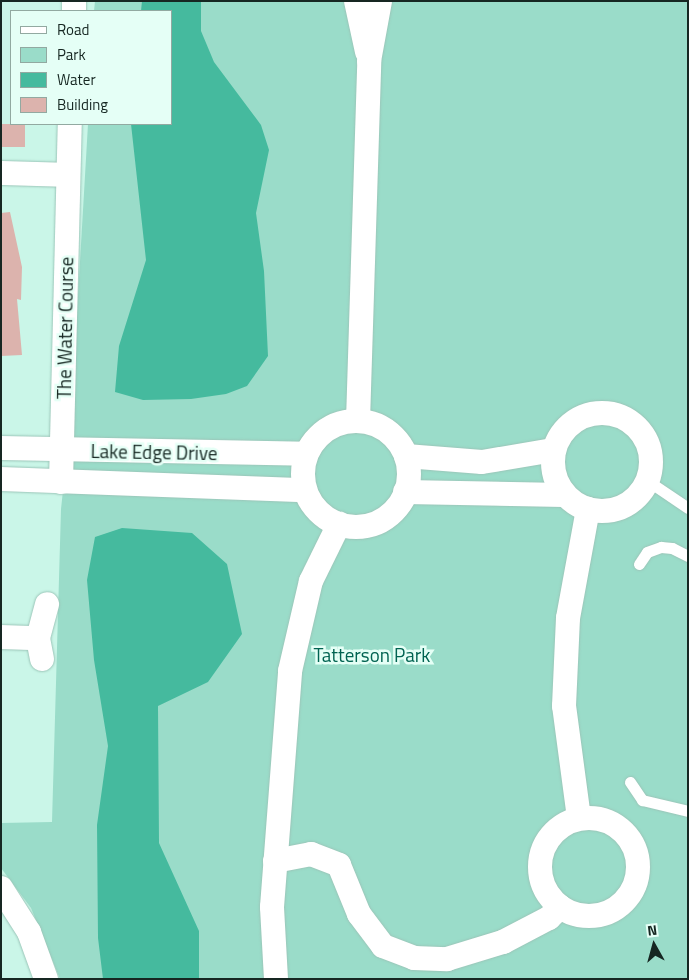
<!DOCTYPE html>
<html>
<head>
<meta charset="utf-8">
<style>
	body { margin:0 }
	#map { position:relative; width:689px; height:980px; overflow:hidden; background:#caf6e8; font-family:"Titillium Web",sans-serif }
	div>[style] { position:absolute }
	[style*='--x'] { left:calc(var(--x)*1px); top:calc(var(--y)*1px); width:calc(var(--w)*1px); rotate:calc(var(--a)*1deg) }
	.green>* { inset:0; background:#9adcc9 }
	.water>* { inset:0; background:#45ba9e }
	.building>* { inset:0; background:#dcb3ad; transform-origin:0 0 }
	.roads { filter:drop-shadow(0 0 1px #9bc5b8) drop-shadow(0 0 1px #9bc5b8) }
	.lane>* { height:11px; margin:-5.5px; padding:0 5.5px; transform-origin:5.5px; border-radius:5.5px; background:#fff }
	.street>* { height:24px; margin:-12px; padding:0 12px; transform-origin:12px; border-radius:12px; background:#fff }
	.street>.ring { margin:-12px; padding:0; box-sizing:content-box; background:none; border:24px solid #fff; border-radius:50% }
	span { translate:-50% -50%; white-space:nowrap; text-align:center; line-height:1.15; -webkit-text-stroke:5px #e5fff6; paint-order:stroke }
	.street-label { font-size:19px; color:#162722 }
	.park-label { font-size:19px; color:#006351 }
	.frame { position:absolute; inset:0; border:2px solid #162722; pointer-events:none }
	.legend { position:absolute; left:10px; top:10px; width:162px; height:115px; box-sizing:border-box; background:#e5fff6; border:1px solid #92a9a1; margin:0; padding:6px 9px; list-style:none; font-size:15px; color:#162722 }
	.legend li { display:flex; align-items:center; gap:10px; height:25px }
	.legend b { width:25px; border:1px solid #92a9a1 }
	.north { position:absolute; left:629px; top:920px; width:50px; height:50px; -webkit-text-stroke:4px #e5fff6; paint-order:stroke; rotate:353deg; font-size:14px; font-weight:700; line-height:20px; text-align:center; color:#162722 }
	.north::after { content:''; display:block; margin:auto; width:18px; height:22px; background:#162722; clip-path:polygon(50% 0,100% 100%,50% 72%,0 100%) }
</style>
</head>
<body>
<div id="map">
	<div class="green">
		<i style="clip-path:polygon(95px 1px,688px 1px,688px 979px,60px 979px,31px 908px,1px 868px,1px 823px,52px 822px,61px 509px,71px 416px,88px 124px,171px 124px,171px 11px,94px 11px)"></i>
	</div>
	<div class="water">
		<i style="clip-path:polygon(142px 1px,201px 1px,201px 31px,214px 62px,261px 125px,269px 150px,256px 213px,264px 271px,268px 356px,247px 386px,226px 394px,191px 399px,143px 400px,115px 392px,119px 346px,146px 260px,131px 124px,171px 124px,171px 11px,141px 11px)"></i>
		<i style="clip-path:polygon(122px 528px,192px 533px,227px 564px,242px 634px,208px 682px,158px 706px,159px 843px,199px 931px,199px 979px,103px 979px,98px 938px,97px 825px,108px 746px,94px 660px,87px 580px,95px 537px)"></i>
	</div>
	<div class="building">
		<i style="left:1px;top:124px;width:24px;height:23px"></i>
		<i style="clip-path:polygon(10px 212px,22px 267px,21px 300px,17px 299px,22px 355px,1px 356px,1px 213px)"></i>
	</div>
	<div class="roads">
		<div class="lane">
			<i style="--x:648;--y:481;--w:48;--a:34"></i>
			<i style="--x:639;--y:564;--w:14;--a:-56"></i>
			<i style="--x:647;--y:552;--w:15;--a:-20"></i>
			<i style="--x:661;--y:547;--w:11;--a:5"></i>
			<i style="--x:672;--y:548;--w:18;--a:27"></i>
			<i style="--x:630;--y:782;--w:22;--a:56"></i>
			<i style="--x:642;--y:800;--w:47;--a:13.4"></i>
		</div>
		<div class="street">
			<i style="--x:356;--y:1;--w:52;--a:77.8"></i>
			<i style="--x:74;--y:11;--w:10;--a:-90"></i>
			<i style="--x:1;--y:173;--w:67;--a:1.7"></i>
			<i class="ring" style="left:553px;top:413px;width:74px;height:74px"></i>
			<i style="--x:358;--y:421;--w:360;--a:-88.2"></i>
			<i style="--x:369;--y:61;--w:61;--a:-79.6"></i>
			<i class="ring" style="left:303px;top:421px;width:82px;height:82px"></i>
			<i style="--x:1;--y:448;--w:305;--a:1.1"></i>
			<i style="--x:406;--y:456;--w:76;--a:4.5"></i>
			<i style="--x:482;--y:462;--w:73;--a:-9.5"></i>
			<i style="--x:1;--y:479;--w:304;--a:2.1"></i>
			<i style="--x:61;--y:482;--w:358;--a:-88.6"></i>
			<i style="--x:405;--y:492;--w:159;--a:1.1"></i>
			<i style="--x:1;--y:637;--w:37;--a:2"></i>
			<i style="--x:42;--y:659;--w:21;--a:-101"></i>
			<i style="--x:38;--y:638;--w:35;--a:-75"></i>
			<i class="ring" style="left:540px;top:818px;width:74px;height:74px"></i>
			<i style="--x:579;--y:818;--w:113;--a:-97.6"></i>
			<i style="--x:564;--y:706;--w:88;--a:-87.4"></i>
			<i style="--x:568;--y:618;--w:111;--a:-79.6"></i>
			<i style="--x:275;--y:861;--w:37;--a:-11"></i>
			<i style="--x:311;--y:854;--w:30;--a:21"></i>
			<i style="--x:339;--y:865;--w:53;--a:67.8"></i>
			<i style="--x:359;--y:914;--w:40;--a:53"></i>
			<i style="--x:383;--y:946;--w:33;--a:21"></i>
			<i style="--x:414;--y:958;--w:33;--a:2"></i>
			<i style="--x:447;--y:959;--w:59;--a:-16.9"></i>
			<i style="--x:503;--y:942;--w:52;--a:-27.6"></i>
			<i style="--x:549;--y:918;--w:16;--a:-45"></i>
			<i style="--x:1;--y:888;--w:52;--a:57.5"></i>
			<i style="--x:29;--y:932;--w:50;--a:70.1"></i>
			<i style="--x:276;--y:979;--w:72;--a:-93.2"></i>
			<i style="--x:272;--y:907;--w:237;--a:-85.6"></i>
			<i style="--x:290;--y:671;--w:92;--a:-76.9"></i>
			<i style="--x:311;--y:581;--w:64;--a:-63.8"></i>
		</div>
	</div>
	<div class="street-label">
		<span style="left:65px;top:328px;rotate:-89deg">The Water Course</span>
		<span style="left:154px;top:452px;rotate:1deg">Lake Edge Drive</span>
	</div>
	<div class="park-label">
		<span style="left:372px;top:655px">Tatterson Park</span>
	</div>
	<div class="frame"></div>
	<ul class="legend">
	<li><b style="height:6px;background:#fff"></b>Road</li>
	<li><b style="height:14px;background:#9adcc9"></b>Park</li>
	<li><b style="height:14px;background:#45ba9e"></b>Water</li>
	<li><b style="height:14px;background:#dcb3ad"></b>Building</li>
	</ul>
	<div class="north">N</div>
</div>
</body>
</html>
